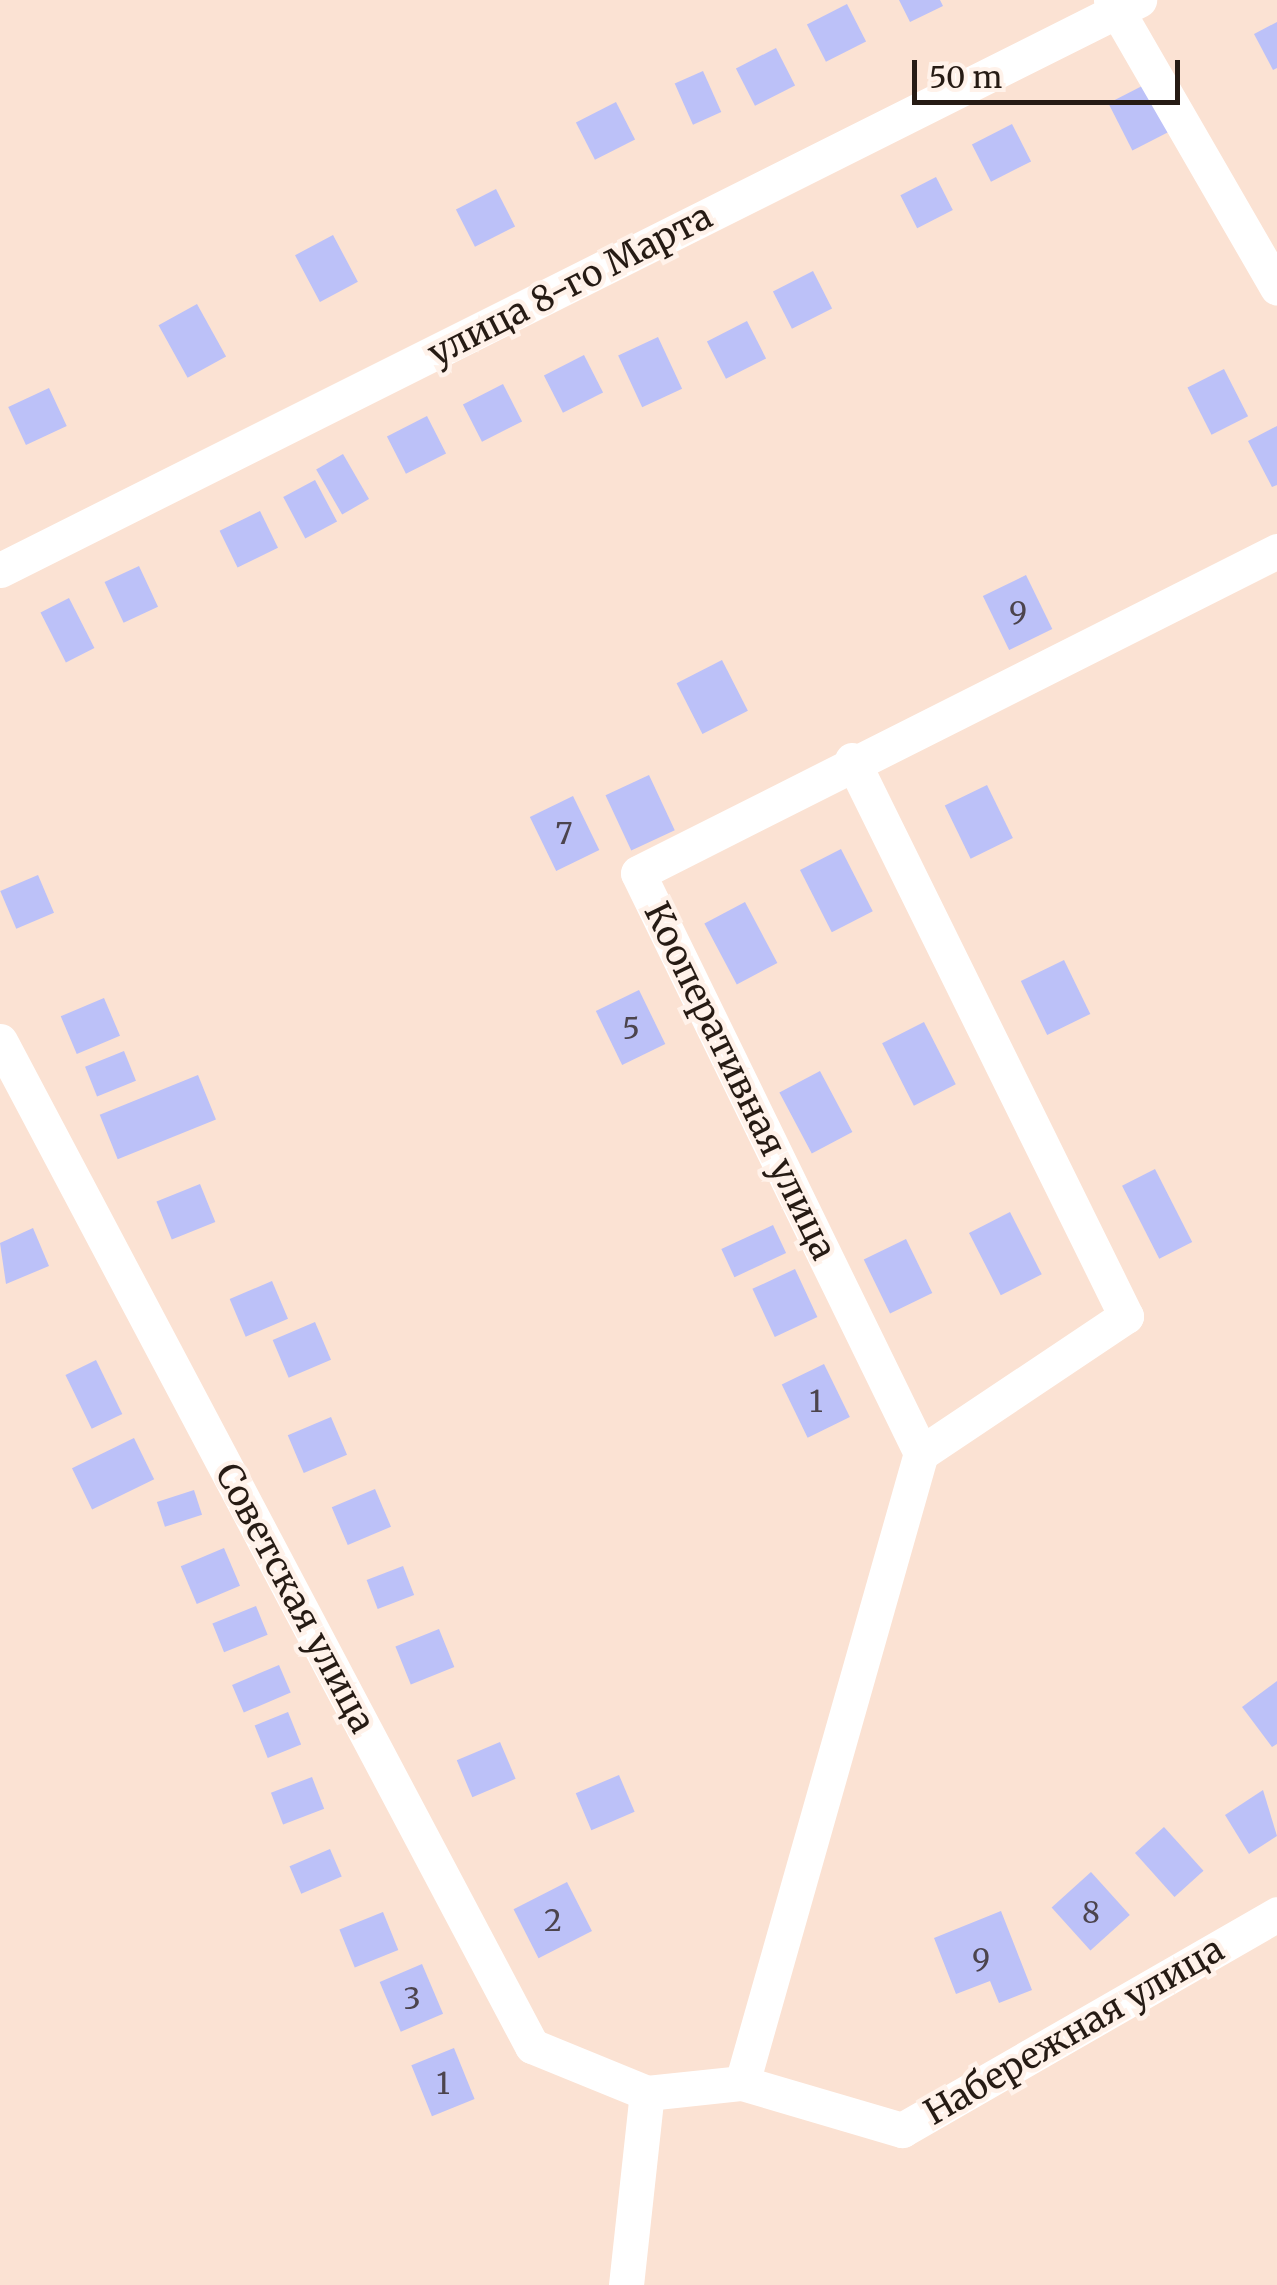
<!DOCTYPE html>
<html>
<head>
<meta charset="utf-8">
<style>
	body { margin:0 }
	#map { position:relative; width:1277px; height:2285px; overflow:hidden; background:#fbe2d3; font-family:Merriweather,serif }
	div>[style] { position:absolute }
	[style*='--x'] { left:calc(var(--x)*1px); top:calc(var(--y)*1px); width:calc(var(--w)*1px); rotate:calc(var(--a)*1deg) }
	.building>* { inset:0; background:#bcc1f8; transform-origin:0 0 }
	.minor>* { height:35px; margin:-17.5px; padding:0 17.5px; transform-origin:17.5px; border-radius:17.5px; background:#fff }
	span { translate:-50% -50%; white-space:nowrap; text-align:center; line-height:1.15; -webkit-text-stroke:9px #fff2ea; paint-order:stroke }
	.number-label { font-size:30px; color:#4c444d }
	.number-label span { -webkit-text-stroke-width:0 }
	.street-label { font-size:35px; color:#261b14 }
	.scale { position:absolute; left:912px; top:60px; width:268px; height:45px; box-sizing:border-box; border:5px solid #261b14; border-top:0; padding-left:12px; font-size:30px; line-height:35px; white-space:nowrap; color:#261b14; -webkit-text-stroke:8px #fff2ea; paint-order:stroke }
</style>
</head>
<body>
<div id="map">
	<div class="building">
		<i style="clip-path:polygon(899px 0,940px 0,943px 6px,910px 22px)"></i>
		<i style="left:847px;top:4px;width:42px;height:45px;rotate:63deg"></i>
		<i style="clip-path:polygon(1277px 22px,1277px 68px,1273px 70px,1254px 34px)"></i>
		<i style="left:776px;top:48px;width:42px;height:45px;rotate:63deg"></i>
		<i style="left:703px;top:71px;width:45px;height:31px;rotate:66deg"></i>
		<i style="left:1144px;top:85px;width:53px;height:40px;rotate:63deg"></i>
		<i style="left:616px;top:102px;width:42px;height:45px;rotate:63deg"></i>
		<i style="left:1012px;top:124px;width:42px;height:45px;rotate:63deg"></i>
		<i style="left:936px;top:177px;width:37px;height:40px;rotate:63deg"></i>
		<i style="left:496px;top:189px;width:42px;height:45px;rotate:63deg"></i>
		<i style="left:333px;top:235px;width:53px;height:43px;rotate:62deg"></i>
		<i style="left:813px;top:271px;width:42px;height:45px;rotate:63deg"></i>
		<i style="left:197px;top:304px;width:60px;height:44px;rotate:61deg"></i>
		<i style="left:747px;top:321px;width:42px;height:45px;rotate:63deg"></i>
		<i style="left:658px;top:337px;width:57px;height:44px;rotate:65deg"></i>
		<i style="left:584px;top:355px;width:42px;height:45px;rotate:63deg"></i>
		<i style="left:1224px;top:369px;width:53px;height:41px;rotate:63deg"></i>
		<i style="left:503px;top:384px;width:42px;height:45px;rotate:63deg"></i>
		<i style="left:49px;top:388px;width:42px;height:45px;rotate:65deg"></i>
		<i style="left:427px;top:416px;width:42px;height:45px;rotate:63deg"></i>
		<i style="clip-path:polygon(1277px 426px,1277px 485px,1272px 487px,1248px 441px)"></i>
		<i style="left:343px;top:454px;width:52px;height:31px;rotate:60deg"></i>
		<i style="left:315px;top:480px;width:47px;height:36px;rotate:62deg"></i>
		<i style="left:260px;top:511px;width:41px;height:45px;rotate:64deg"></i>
		<i style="left:139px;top:566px;width:45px;height:38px;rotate:65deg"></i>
		<i style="left:1026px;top:575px;width:60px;height:48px;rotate:64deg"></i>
		<i style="left:69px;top:598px;width:56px;height:32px;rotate:63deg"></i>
		<i style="left:722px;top:660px;width:57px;height:51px;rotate:63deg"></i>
		<i style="left:649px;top:775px;width:61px;height:48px;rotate:65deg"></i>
		<i style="left:987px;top:785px;width:59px;height:47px;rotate:64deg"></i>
		<i style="left:573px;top:796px;width:60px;height:48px;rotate:64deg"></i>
		<i style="left:841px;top:849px;width:70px;height:46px;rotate:63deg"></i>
		<i style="left:38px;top:875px;width:41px;height:41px;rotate:67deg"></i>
		<i style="left:745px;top:902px;width:69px;height:46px;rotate:62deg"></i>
		<i style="left:1064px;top:960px;width:60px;height:48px;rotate:64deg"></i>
		<i style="left:639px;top:990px;width:60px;height:48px;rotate:64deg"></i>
		<i style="left:104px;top:998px;width:41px;height:47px;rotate:67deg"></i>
		<i style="left:924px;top:1022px;width:70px;height:47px;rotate:63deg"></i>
		<i style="left:124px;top:1051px;width:32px;height:42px;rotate:68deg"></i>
		<i style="left:820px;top:1071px;width:69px;height:46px;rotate:62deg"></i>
		<i style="left:198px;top:1075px;width:48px;height:106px;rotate:68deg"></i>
		<i style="left:1155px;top:1169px;width:82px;height:37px;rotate:63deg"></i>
		<i style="left:200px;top:1184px;width:41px;height:47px;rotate:68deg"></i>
		<i style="left:1010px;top:1212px;width:70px;height:46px;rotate:63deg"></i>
		<i style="left:773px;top:1225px;width:31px;height:57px;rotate:65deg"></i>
		<i style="clip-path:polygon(33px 1228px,49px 1266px,6px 1284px,0 1243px)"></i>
		<i style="left:906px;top:1239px;width:60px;height:47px;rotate:64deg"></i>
		<i style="left:795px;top:1269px;width:53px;height:47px;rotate:65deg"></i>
		<i style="left:272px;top:1281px;width:41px;height:46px;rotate:67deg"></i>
		<i style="left:315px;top:1322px;width:41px;height:46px;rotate:67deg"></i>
		<i style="left:96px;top:1360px;width:60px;height:34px;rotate:64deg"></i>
		<i style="left:824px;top:1364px;width:59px;height:47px;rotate:64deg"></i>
		<i style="left:331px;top:1417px;width:41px;height:47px;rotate:67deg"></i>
		<i style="left:134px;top:1438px;width:46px;height:69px;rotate:64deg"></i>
		<i style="left:375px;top:1489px;width:41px;height:47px;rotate:67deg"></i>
		<i style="left:194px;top:1490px;width:26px;height:39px;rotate:72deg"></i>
		<i style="left:224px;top:1548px;width:41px;height:47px;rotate:67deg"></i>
		<i style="left:403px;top:1566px;width:31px;height:39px;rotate:69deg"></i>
		<i style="left:256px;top:1606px;width:31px;height:47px;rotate:68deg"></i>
		<i style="left:439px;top:1629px;width:41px;height:47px;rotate:68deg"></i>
		<i style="left:279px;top:1665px;width:30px;height:51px;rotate:67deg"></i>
		<i style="clip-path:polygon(1277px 1681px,1277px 1744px,1272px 1747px,1242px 1707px)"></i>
		<i style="left:288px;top:1712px;width:35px;height:36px;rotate:68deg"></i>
		<i style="left:500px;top:1742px;width:40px;height:47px;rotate:67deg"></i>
		<i style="left:619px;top:1775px;width:40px;height:47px;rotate:67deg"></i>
		<i style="left:312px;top:1777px;width:34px;height:44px;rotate:69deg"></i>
		<i style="clip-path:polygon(1263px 1790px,1277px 1836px,1249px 1854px,1225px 1815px)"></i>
		<i style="left:1164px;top:1827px;width:59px;height:39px;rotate:48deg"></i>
		<i style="left:330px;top:1849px;width:30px;height:44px;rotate:67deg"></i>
		<i style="left:1091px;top:1872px;width:58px;height:53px;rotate:48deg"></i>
		<i style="left:567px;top:1882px;width:55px;height:60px;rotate:63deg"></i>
		<i style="clip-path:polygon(1001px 1911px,1032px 1990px,999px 2003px,990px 1981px,956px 1994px,934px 1938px)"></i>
		<i style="left:383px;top:1912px;width:41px;height:47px;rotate:68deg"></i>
		<i style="left:422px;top:1964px;width:54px;height:46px;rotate:67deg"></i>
		<i style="left:454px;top:2048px;width:55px;height:46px;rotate:68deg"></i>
	</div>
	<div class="minor">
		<i style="--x:1111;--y:0;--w:332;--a:60"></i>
		<i style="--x:0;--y:570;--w:1274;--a:-26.59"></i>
		<i style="--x:852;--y:760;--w:620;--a:63.77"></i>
		<i style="--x:1126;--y:1316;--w:247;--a:146.2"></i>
		<i style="--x:0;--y:1041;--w:1137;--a:62.11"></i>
		<i style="--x:532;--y:2046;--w:124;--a:22.2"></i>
		<i style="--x:742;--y:2083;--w:655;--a:-74.14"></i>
		<i style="--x:921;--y:1453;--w:645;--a:-116.01"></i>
		<i style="--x:638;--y:873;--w:716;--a:-26.74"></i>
		<i style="--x:626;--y:2285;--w:193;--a:-83.8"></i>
		<i style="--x:647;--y:2093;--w:96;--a:-6"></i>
		<i style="--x:742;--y:2083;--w:167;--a:16.4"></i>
		<i style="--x:902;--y:2130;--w:433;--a:-29.9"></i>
	</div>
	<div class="number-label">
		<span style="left:1018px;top:612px">9</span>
		<span style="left:564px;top:833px">7</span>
		<span style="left:631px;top:1028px">5</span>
		<span style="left:816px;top:1401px">1</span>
		<span style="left:1091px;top:1912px">8</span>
		<span style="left:553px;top:1920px">2</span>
		<span style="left:981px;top:1959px">9</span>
		<span style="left:412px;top:1998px">3</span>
		<span style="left:443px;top:2083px">1</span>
	</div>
	<div class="street-label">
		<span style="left:570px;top:285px;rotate:-27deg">улица 8-го Марта</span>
		<span style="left:740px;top:1081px;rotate:64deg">Кооперативная улица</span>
		<span style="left:295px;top:1598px;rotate:62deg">Советская улица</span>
		<span style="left:1074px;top:2031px;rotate:-30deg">Набережная улица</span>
	</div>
	<div class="scale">50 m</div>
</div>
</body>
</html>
